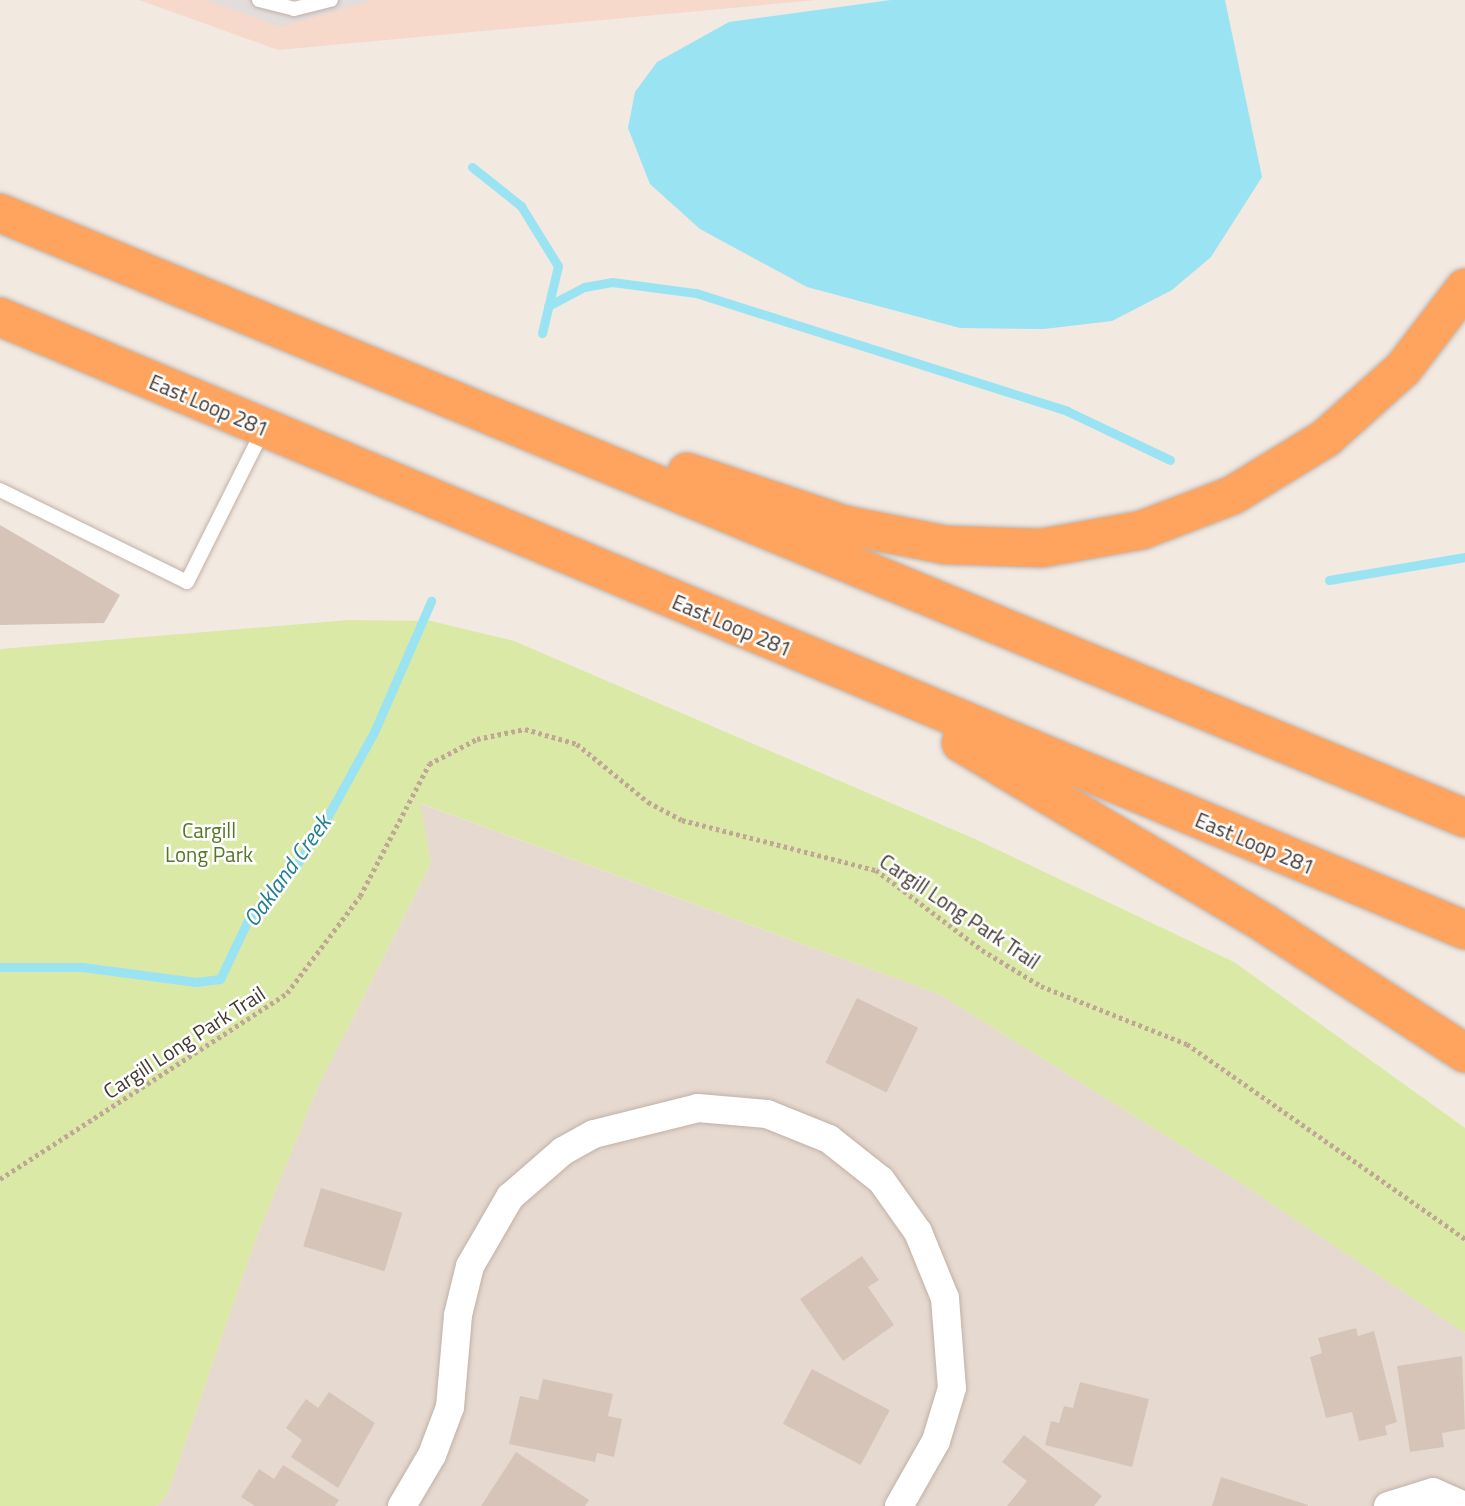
<!DOCTYPE html>
<html>
<head>
<meta charset="utf-8">
<style>
	body { margin:0 }
	#map { position:relative; width:1465px; height:1506px; overflow:hidden; background:#f2e9e1; font-family:"Titillium Web",sans-serif }
	div>[style] { position:absolute }
	[style*='--x'] { left:calc(var(--x)*1px); top:calc(var(--y)*1px); width:calc(var(--w)*1px); rotate:calc(var(--a)*1deg) }
	.residential>* { inset:0; background:#e6d9cf }
	.commercial>* { inset:0; background:#f6d9ca }
	.green>* { inset:0; background:#dbe9a7 }
	.parking>* { inset:0; background:#e2dddb }
	.water>* { inset:0; background:#99e3f3 }
	.stream>* { height:9px; margin:-4.5px; padding:0 4.5px; transform-origin:4.5px; border-radius:4.5px; background:#99e3f3 }
	.building>* { inset:0; background:#d7c4b9; transform-origin:0 0 }
	.path>* { height:4.5px; margin-top:-2.25px; transform-origin:0; background:repeating-linear-gradient(90deg,#c0a694 0 3.5px,transparent 0 7px) }
	.roads { filter:drop-shadow(0 0 2px #c0b1a7) drop-shadow(0 0 2px #c0b1a7) }
	.lane>* { height:14px; margin:-7px; padding:0 7px; transform-origin:7px; border-radius:7px; background:#fff }
	.street>* { height:28px; margin:-14px; padding:0 14px; transform-origin:14px; border-radius:14px; background:#fff }
	.highway>* { height:38px; margin:-19px; padding:0 19px; transform-origin:19px; border-radius:19px; background:#ffa45f }
	span { translate:-50% -50%; white-space:nowrap; text-align:center; line-height:1.15; -webkit-text-stroke:5px #fff; paint-order:stroke }
	.street-label { font-size:21px; color:#433832 }
	.park-label { font-size:21px; color:#567624 }
	.water-label { font-size:23px; color:#237d92; font-style:italic }
</style>
</head>
<body>
<div id="map">
	<div class="residential">
		<i style="clip-path:polygon(419px 803px,941px 995px,1238px 1181px,1465px 1333px,1465px 1506px,157px 1506px,167px 1495px,255px 1241px,317px 1089px,431px 863px)"></i>
	</div>
	<div class="commercial">
		<i style="clip-path:polygon(139px 0,817px 0,278px 50px)"></i>
	</div>
	<div class="green">
		<i style="clip-path:polygon(349px 620px,431px 621px,514px 641px,975px 839px,1234px 962px,1465px 1128px,1465px 1333px,1238px 1181px,941px 995px,420px 803px,431px 863px,317px 1089px,255px 1241px,167px 1495px,157px 1506px,0 1506px,0 649px)"></i>
	</div>
	<div class="parking">
		<i style="clip-path:polygon(207px 0,374px 0,280px 27px)"></i>
	</div>
	<div class="water">
		<i style="clip-path:polygon(891px 0,1225px 0,1262px 177px,1211px 257px,1172px 290px,1112px 321px,1044px 329px,960px 328px,807px 287px,700px 229px,650px 184px,628px 128px,635px 92px,657px 62px,729px 22px)"></i>
	</div>
	<div class="stream">
		<i style="--x:472;--y:167;--w:63;--a:38.5"></i>
		<i style="--x:521;--y:206;--w:70;--a:58.3"></i>
		<i style="--x:558;--y:266;--w:69;--a:103.4"></i>
		<i style="--x:548;--y:306;--w:41;--a:-27.8"></i>
		<i style="--x:584;--y:287;--w:28;--a:-10"></i>
		<i style="--x:612;--y:282;--w:85;--a:7.5"></i>
		<i style="--x:696;--y:293;--w:389;--a:17.6"></i>
		<i style="--x:1067;--y:411;--w:114;--a:25.4"></i>
		<i style="--x:1329;--y:580;--w:138;--a:-9.6"></i>
		<i style="--x:0;--y:967;--w:82;--a:0"></i>
		<i style="--x:82;--y:967;--w:115;--a:7.5"></i>
		<i style="--x:196;--y:982;--w:24;--a:-7"></i>
		<i style="--x:220;--y:979;--w:68;--a:-64.6"></i>
		<i style="--x:249;--y:918;--w:69;--a:-48"></i>
		<i style="--x:295;--y:867;--w:61;--a:-57.1"></i>
		<i style="--x:328;--y:816;--w:98;--a:-61.3"></i>
		<i style="--x:375;--y:730;--w:141;--a:-66.5"></i>
	</div>
	<div class="building">
		<i style="clip-path:polygon(0 525px,120px 595px,104px 623px,0 625px)"></i>
		<i style="left:857px;top:998px;width:68px;height:72px;rotate:26deg"></i>
		<i style="left:321px;top:1188px;width:85px;height:61px;rotate:17deg"></i>
		<i style="clip-path:polygon(862px 1256px,879px 1280px,868px 1287px,894px 1325px,843px 1361px,800px 1299px)"></i>
		<i style="clip-path:polygon(1356px 1328px,1358px 1336px,1374px 1331px,1397px 1422px,1385px 1426px,1387px 1435px,1359px 1441px,1352px 1412px,1326px 1418px,1310px 1357px,1322px 1353px,1318px 1338px)"></i>
		<i style="clip-path:polygon(1462px 1356px,1465px 1429px,1442px 1433px,1444px 1447px,1410px 1452px,1397px 1366px)"></i>
		<i style="left:812px;top:1369px;width:88px;height:62px;rotate:28deg"></i>
		<i style="clip-path:polygon(543px 1379px,613px 1394px,608px 1416px,622px 1419px,614px 1457px,597px 1453px,595px 1462px,509px 1444px,520px 1396px,538px 1400px)"></i>
		<i style="clip-path:polygon(1080px 1382px,1149px 1399px,1132px 1467px,1045px 1445px,1051px 1421px,1059px 1423px,1064px 1406px,1073px 1408px)"></i>
		<i style="clip-path:polygon(329px 1392px,375px 1423px,338px 1488px,291px 1457px,302px 1440px,286px 1428px,306px 1399px,318px 1408px)"></i>
		<i style="clip-path:polygon(1024px 1435px,1102px 1496px,1094px 1506px,1007px 1506px,1027px 1481px,1002px 1462px)"></i>
		<i style="clip-path:polygon(516px 1452px,589px 1500px,585px 1506px,481px 1506px)"></i>
		<i style="clip-path:polygon(283px 1465px,339px 1500px,335px 1506px,255px 1506px,241px 1497px,259px 1469px,274px 1479px)"></i>
		<i style="clip-path:polygon(1221px 1477px,1308px 1505px,1308px 1506px,1212px 1506px)"></i>
	</div>
	<div class="path">
		<i style="--x:0;--y:1179;--w:342;--a:-32.9"></i>
		<i style="--x:287;--y:993;--w:121;--a:-53"></i>
		<i style="--x:360;--y:896;--w:149;--a:-62.4"></i>
		<i style="--x:429;--y:764;--w:54;--a:-27.5"></i>
		<i style="--x:477;--y:739;--w:49;--a:-11.8"></i>
		<i style="--x:525;--y:729;--w:54;--a:16.1"></i>
		<i style="--x:577;--y:744;--w:92;--a:39.2"></i>
		<i style="--x:648;--y:802;--w:38;--a:28"></i>
		<i style="--x:682;--y:820;--w:200;--a:14.5"></i>
		<i style="--x:876;--y:870;--w:133;--a:37"></i>
		<i style="--x:982;--y:950;--w:69;--a:31.4"></i>
		<i style="--x:1041;--y:986;--w:157;--a:21.7"></i>
		<i style="--x:1187;--y:1044;--w:340;--a:35"></i>
	</div>
	<div class="roads">
		<div class="lane">
			<i style="--x:259;--y:0;--w:36;--a:14"></i>
			<i style="--x:294;--y:9;--w:38;--a:-14"></i>
			<i style="--x:0;--y:490;--w:208;--a:26.2"></i>
			<i style="--x:187;--y:582;--w:172;--a:-63.4"></i>
		</div>
		<div class="street">
			<i style="--x:402;--y:1506;--w:59;--a:-59.5"></i>
			<i style="--x:432;--y:1455;--w:51;--a:-69.4"></i>
			<i style="--x:450;--y:1407;--w:92;--a:-85"></i>
			<i style="--x:458;--y:1315;--w:50;--a:-76.2"></i>
			<i style="--x:470;--y:1266;--w:80;--a:-59.9"></i>
			<i style="--x:510;--y:1197;--w:70;--a:-41"></i>
			<i style="--x:563;--y:1151;--w:35;--a:-29"></i>
			<i style="--x:594;--y:1134;--w:107;--a:-14"></i>
			<i style="--x:698;--y:1108;--w:69;--a:5"></i>
			<i style="--x:767;--y:1114;--w:67;--a:22"></i>
			<i style="--x:829;--y:1139;--w:66;--a:38.3"></i>
			<i style="--x:881;--y:1180;--w:64;--a:54.6"></i>
			<i style="--x:918;--y:1232;--w:71;--a:67.8"></i>
			<i style="--x:945;--y:1298;--w:90;--a:85.6"></i>
			<i style="--x:952;--y:1388;--w:55;--a:106.8"></i>
			<i style="--x:936;--y:1441;--w:75;--a:119.6"></i>
			<i style="--x:1388;--y:1506;--w:47;--a:-17.3"></i>
			<i style="--x:1433;--y:1492;--w:34;--a:24"></i>
		</div>
		<div class="highway">
			<i style="--x:0;--y:213;--w:1585;--a:22.44"></i>
			<i style="--x:0;--y:317;--w:1588;--a:22.71"></i>
			<i style="--x:687;--y:472;--w:167;--a:18.5"></i>
			<i style="--x:845;--y:525;--w:102;--a:11.3"></i>
			<i style="--x:945;--y:545;--w:97;--a:1.8"></i>
			<i style="--x:1042;--y:548;--w:102;--a:-10.2"></i>
			<i style="--x:1142;--y:530;--w:97;--a:-21"></i>
			<i style="--x:1233;--y:495;--w:109;--a:-31.5"></i>
			<i style="--x:1326;--y:438;--w:103;--a:-41.9"></i>
			<i style="--x:1403;--y:369;--w:102;--a:-52.6"></i>
			<i style="--x:961;--y:743;--w:356;--a:30.7"></i>
			<i style="--x:1267;--y:925;--w:236;--a:32.9"></i>
		</div>
	</div>
	<div class="street-label">
		<span style="left:209px;top:405px;rotate:23deg">East Loop 281</span>
		<span style="left:732px;top:625px;rotate:23deg">East Loop 281</span>
		<span style="left:1255px;top:843px;rotate:23deg">East Loop 281</span>
		<span style="left:960px;top:911px;rotate:34deg">Cargill Long Park Trail</span>
		<span style="left:184px;top:1042px;rotate:-33deg">Cargill Long Park Trail</span>
	</div>
	<div class="park-label">
		<span style="left:209px;top:842px">Cargill<br>Long Park</span>
	</div>
	<div class="water-label">
		<span style="left:287px;top:871px;rotate:-54deg">Oakland Creek</span>
	</div>
</div>
</body>
</html>
